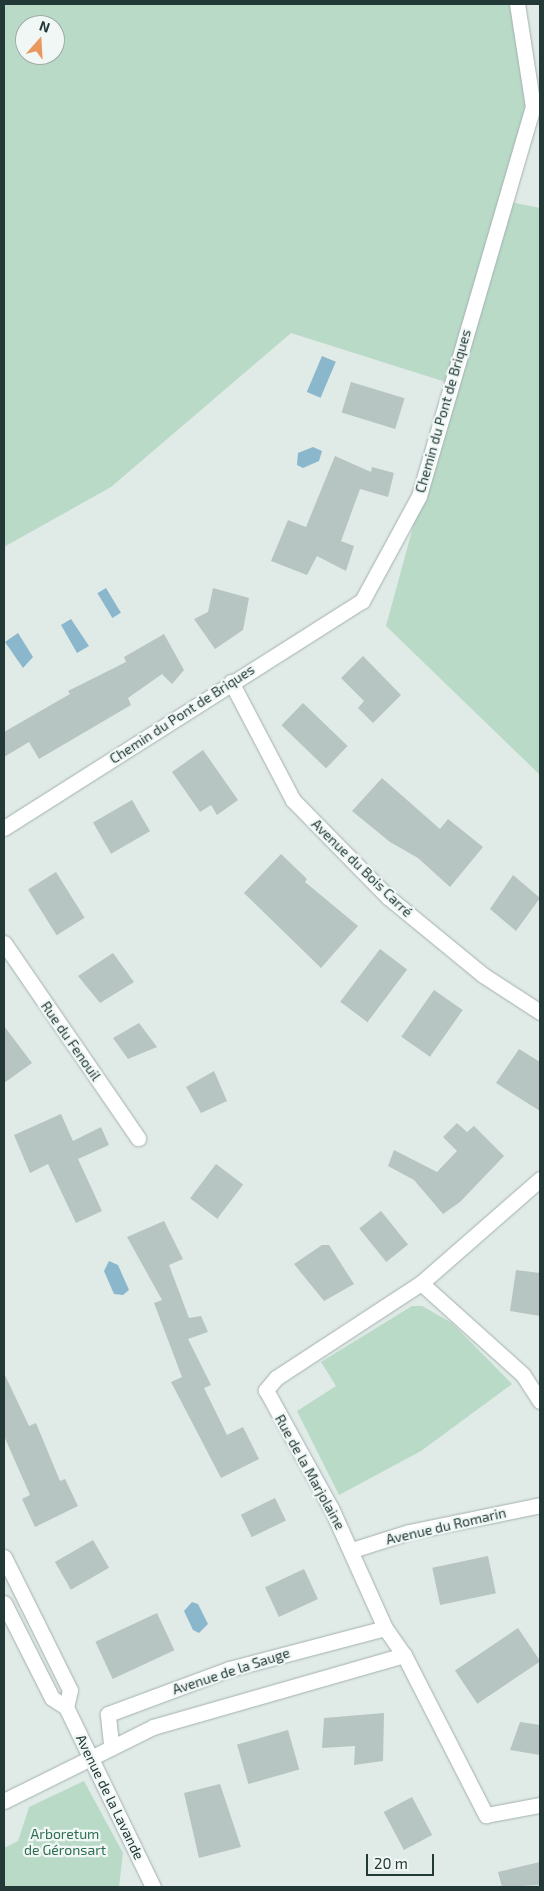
<!DOCTYPE html>
<html>
<head>
<meta charset="utf-8">
<style>
	body { margin:0 }
	#map { position:relative; width:544px; height:1891px; overflow:hidden; background:#e0eae7; font-family:"Exo 2",sans-serif }
	div>[style] { position:absolute }
	[style*='--x'] { left:calc(var(--x)*1px); top:calc(var(--y)*1px); width:calc(var(--w)*1px); rotate:calc(var(--a)*1deg) }
	.green>* { inset:0; background:#badac8 }
	.water>* { inset:0; background:#8bb7cc; transform-origin:0 0 }
	.building>* { inset:0; background:#b6c5c1; transform-origin:0 0 }
	.roads { filter:drop-shadow(0 0 1px #a3b1af) drop-shadow(0 0 1px #a3b1af) }
	.minor>* { height:15px; margin:-7.5px; padding:0 7.5px; transform-origin:7.5px; border-radius:7.5px; background:#fff }
	span { translate:-50% -50%; white-space:nowrap; text-align:center; line-height:1.15; -webkit-text-stroke:4.5px #f0f7f5; paint-order:stroke }
	.street-label { font-size:14px; color:#223937 }
	.park-label { font-size:14px; color:#2f6e52 }
	.frame { position:absolute; inset:0; border:5px solid #223937; pointer-events:none }
	.north { position:absolute; left:15px; top:15px; width:50px; height:50px; box-sizing:border-box; background:#f0f7f5; border:1px solid #9eaba9; border-radius:50%; rotate:19deg; font-size:14px; font-weight:700; line-height:20px; text-align:center; color:#223937 }
	.north::after { content:''; display:block; margin:auto; width:18px; height:22px; background:#e9985f; clip-path:polygon(50% 0,100% 100%,50% 72%,0 100%) }
	.scale { position:absolute; left:366px; top:1854px; width:68px; height:22px; box-sizing:border-box; border:2px solid #223937; border-top:0; padding-left:6px; font-size:15px; line-height:18px; white-space:nowrap; color:#223937; -webkit-text-stroke:4px #f0f7f5; paint-order:stroke }
</style>
</head>
<body>
<div id="map">
	<div class="green">
		<i style="clip-path:polygon(evenodd,4px 4px,517px 4px,533px 107px,506px 201px,540px 208px,540px 775px,386px 626px,452px 384px,291px 333px,111px 487px,4px 547px,4px 4px,25px 25px,55px 25px,55px 55px,25px 55px,25px 25px)"></i>
		<i style="clip-path:polygon(412px 1306px,422px 1306px,452px 1323px,512px 1384px,421px 1451px,339px 1495px,297px 1411px,336px 1386px,321px 1362px)"></i>
		<i style="clip-path:polygon(84px 1781px,123px 1853px,119px 1887px,4px 1887px,4px 1848px,18px 1841px,29px 1807px)"></i>
	</div>
	<div class="water">
		<i style="left:322px;top:356px;width:15px;height:39px;rotate:23deg"></i>
		<i style="clip-path:polygon(313px 447px,322px 451px,319px 461px,303px 468px,297px 465px,298px 453px)"></i>
		<i style="left:106px;top:588px;width:29px;height:10px;rotate:59deg"></i>
		<i style="clip-path:polygon(71px 619px,89px 646px,77px 653px,61px 625px)"></i>
		<i style="clip-path:polygon(18px 633px,33px 657px,23px 668px,5px 642px)"></i>
		<i style="clip-path:polygon(109px 1261px,118px 1265px,129px 1290px,123px 1295px,114px 1294px,104px 1271px)"></i>
		<i style="clip-path:polygon(192px 1602px,198px 1604px,208px 1624px,199px 1633px,193px 1630px,184px 1611px)"></i>
	</div>
	<div class="building">
		<i style="left:351px;top:382px;width:56px;height:32px;rotate:17deg"></i>
		<i style="clip-path:polygon(335px 456px,371px 472px,372px 467px,394px 473px,388px 497px,360px 489px,341px 541px,354px 546px,346px 571px,317px 556px,307px 575px,271px 561px,288px 520px,306px 527px)"></i>
		<i style="clip-path:polygon(213px 588px,249px 598px,243px 630px,215px 649px,194px 619px,208px 612px)"></i>
		<i style="clip-path:polygon(164px 634px,184px 670px,172px 684px,162px 674px,128px 698px,131px 705px,39px 759px,29px 742px,4px 757px,4px 732px,70px 694px,68px 691px,126px 662px,124px 657px)"></i>
		<i style="clip-path:polygon(363px 656px,401px 695px,373px 723px,358px 708px,364px 701px,341px 678px)"></i>
		<i style="left:303px;top:703px;width:62px;height:31px;rotate:44deg"></i>
		<i style="clip-path:polygon(203px 750px,238px 800px,217px 815px,211px 805px,200px 812px,172px 772px)"></i>
		<i style="clip-path:polygon(382px 778px,440px 829px,448px 819px,483px 847px,450px 887px,418px 858px,390px 842px,352px 811px)"></i>
		<i style="left:132px;top:800px;width:36px;height:45px;rotate:60deg"></i>
		<i style="clip-path:polygon(281px 854px,307px 879px,305px 882px,358px 926px,321px 968px,244px 893px)"></i>
		<i style="left:56px;top:872px;width:54px;height:33px;rotate:58deg"></i>
		<i style="clip-path:polygon(513px 875px,540px 898px,516px 931px,490px 909px)"></i>
		<i style="left:380px;top:949px;width:34px;height:66px;rotate:37deg"></i>
		<i style="clip-path:polygon(113px 953px,134px 982px,100px 1003px,78px 976px)"></i>
		<i style="left:434px;top:990px;width:35px;height:57px;rotate:35deg"></i>
		<i style="clip-path:polygon(139px 1023px,157px 1047px,128px 1059px,113px 1038px)"></i>
		<i style="clip-path:polygon(4px 1026px,32px 1063px,4px 1083px)"></i>
		<i style="clip-path:polygon(519px 1049px,540px 1062px,540px 1111px,496px 1083px)"></i>
		<i style="clip-path:polygon(214px 1071px,227px 1101px,201px 1113px,186px 1087px)"></i>
		<i style="clip-path:polygon(61px 1114px,73px 1141px,101px 1127px,109px 1145px,78px 1159px,102px 1211px,76px 1223px,48px 1164px,30px 1173px,14px 1135px)"></i>
		<i style="clip-path:polygon(457px 1123px,467px 1132px,474px 1126px,504px 1156px,460px 1202px,443px 1214px,414px 1180px,388px 1166px,394px 1150px,437px 1172px,457px 1151px,443px 1137px)"></i>
		<i style="left:216px;top:1164px;width:34px;height:43px;rotate:37deg"></i>
		<i style="left:381px;top:1211px;width:43px;height:28px;rotate:51deg"></i>
		<i style="clip-path:polygon(164px 1221px,183px 1259px,169px 1265px,189px 1318px,201px 1316px,208px 1332px,188px 1339px,211px 1385px,204px 1388px,227px 1435px,243px 1427px,259px 1459px,221px 1478px,171px 1382px,182px 1377px,154px 1303px,162px 1300px,127px 1237px)"></i>
		<i style="clip-path:polygon(322px 1245px,329px 1245px,354px 1284px,324px 1301px,294px 1264px)"></i>
		<i style="clip-path:polygon(516px 1270px,540px 1273px,540px 1316px,510px 1311px)"></i>
		<i style="clip-path:polygon(4px 1373px,29px 1426px,36px 1423px,60px 1481px,65px 1479px,78px 1506px,35px 1527px,22px 1499px,30px 1495px,4px 1436px)"></i>
		<i style="left:275px;top:1498px;width:25px;height:38px;rotate:64deg"></i>
		<i style="left:93px;top:1540px;width:32px;height:44px;rotate:60deg"></i>
		<i style="left:488px;top:1556px;width:38px;height:57px;rotate:78deg"></i>
		<i style="left:304px;top:1569px;width:33px;height:43px;rotate:65deg"></i>
		<i style="left:157px;top:1613px;width:41px;height:68px;rotate:65deg"></i>
		<i style="left:518px;top:1628px;width:40px;height:76px;rotate:56deg"></i>
		<i style="clip-path:polygon(384px 1713px,383px 1761px,354px 1765px,355px 1746px,322px 1748px,324px 1718px)"></i>
		<i style="clip-path:polygon(520px 1722px,540px 1725px,540px 1755px,510px 1750px)"></i>
		<i style="left:288px;top:1730px;width:41px;height:53px;rotate:74deg"></i>
		<i style="clip-path:polygon(220px 1784px,241px 1847px,199px 1858px,184px 1793px)"></i>
		<i style="left:412px;top:1797px;width:43px;height:32px;rotate:62deg"></i>
		<i style="clip-path:polygon(540px 1862px,540px 1885px,502px 1887px,498px 1872px)"></i>
	</div>
	<div class="roads">
		<div class="minor">
			<i style="--x:231;--y:682;--w:133;--a:62.3"></i>
			<i style="--x:293;--y:800;--w:136;--a:45.6"></i>
			<i style="--x:388;--y:897;--w:123;--a:39.4"></i>
			<i style="--x:483;--y:975;--w:68;--a:33"></i>
			<i style="--x:4;--y:828;--w:424;--a:-32.4"></i>
			<i style="--x:362;--y:601;--w:119;--a:-61.5"></i>
			<i style="--x:419;--y:496;--w:405;--a:-73.7"></i>
			<i style="--x:533;--y:107;--w:104;--a:-98.8"></i>
			<i style="--x:4;--y:943;--w:237;--a:55.5"></i>
			<i style="--x:540;--y:1179;--w:158;--a:138.8"></i>
			<i style="--x:421;--y:1283;--w:173;--a:146.8"></i>
			<i style="--x:276;--y:1378;--w:16;--a:130"></i>
			<i style="--x:266;--y:1390;--w:135;--a:61.2"></i>
			<i style="--x:331;--y:1508;--w:132;--a:65.8"></i>
			<i style="--x:385;--y:1628;--w:33;--a:55"></i>
			<i style="--x:404;--y:1655;--w:180;--a:62.9"></i>
			<i style="--x:486;--y:1815;--w:55;--a:-10.5"></i>
			<i style="--x:421;--y:1283;--w:137;--a:42"></i>
			<i style="--x:523;--y:1375;--w:31;--a:57"></i>
			<i style="--x:352;--y:1550;--w:60;--a:-17.5"></i>
			<i style="--x:409;--y:1532;--w:134;--a:-11.6"></i>
			<i style="--x:4;--y:1557;--w:148;--a:63.6"></i>
			<i style="--x:70;--y:1690;--w:17;--a:103"></i>
			<i style="--x:4;--y:1603;--w:106;--a:63.2"></i>
			<i style="--x:52;--y:1698;--w:17;--a:33"></i>
			<i style="--x:66;--y:1707;--w:200;--a:64.2"></i>
			<i style="--x:111;--y:1744;--w:30;--a:-96"></i>
			<i style="--x:108;--y:1714;--w:129;--a:-20.4"></i>
			<i style="--x:229;--y:1669;--w:161;--a:-14.7"></i>
			<i style="--x:4;--y:1801;--w:166;--a:-26.4"></i>
			<i style="--x:153;--y:1727;--w:261;--a:-16"></i>
		</div>
	</div>
	<div class="street-label">
		<span style="left:443px;top:411px;rotate:-74deg">Chemin du Pont de Briques</span>
		<span style="left:182px;top:714px;rotate:-33deg">Chemin du Pont de Briques</span>
		<span style="left:362px;top:868px;rotate:44deg">Avenue du Bois Carré</span>
		<span style="left:71px;top:1041px;rotate:55deg">Rue du Fenouil</span>
		<span style="left:310px;top:1472px;rotate:61deg">Rue de la Marjolaine</span>
		<span style="left:446px;top:1526px;rotate:-13deg">Avenue du Romarin</span>
		<span style="left:231px;top:1671px;rotate:-18deg">Avenue de la Sauge</span>
		<span style="left:110px;top:1797px;rotate:64deg">Avenue de la Lavande</span>
	</div>
	<div class="park-label">
		<span style="left:65px;top:1842px">Arboretum<br>de Géronsart</span>
	</div>
	<div class="frame"></div>
	<div class="north">N</div>
	<div class="scale">20 m</div>
</div>
</body>
</html>
